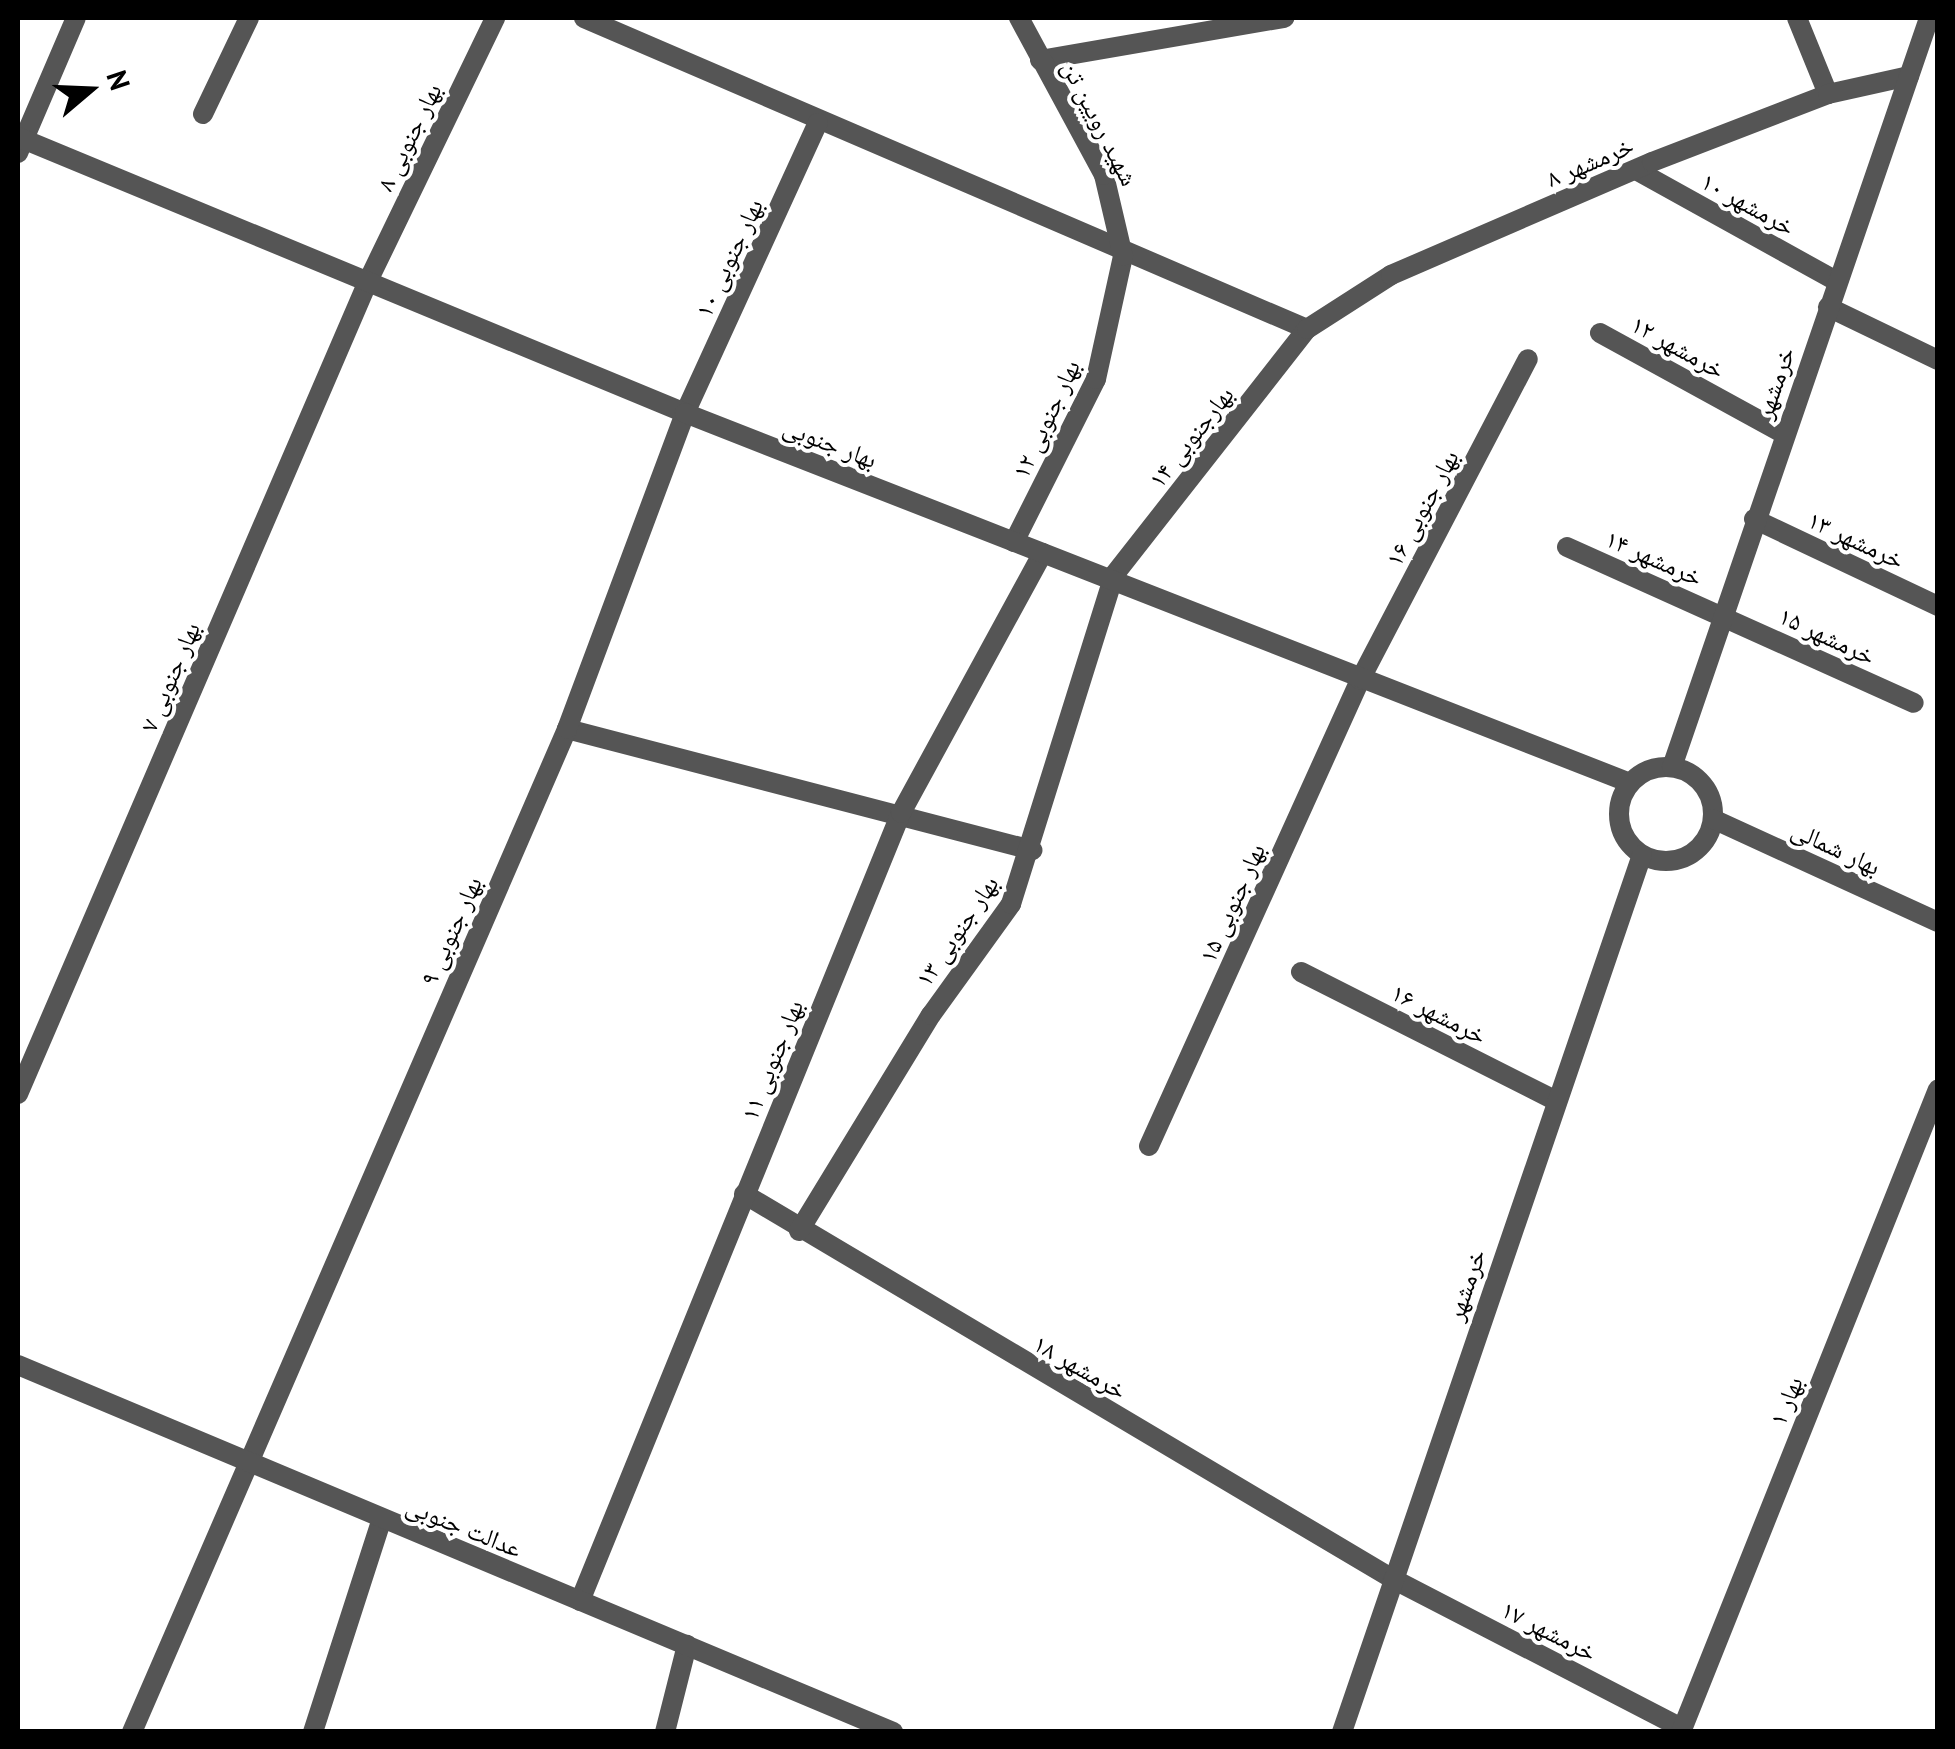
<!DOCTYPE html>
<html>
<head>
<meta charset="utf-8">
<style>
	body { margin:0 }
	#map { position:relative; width:1955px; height:1749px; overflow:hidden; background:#fff; font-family:"PT Sans","Noto Naskh Arabic",sans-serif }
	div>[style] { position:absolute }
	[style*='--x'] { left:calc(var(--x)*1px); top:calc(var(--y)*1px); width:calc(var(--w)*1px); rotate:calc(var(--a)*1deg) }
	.service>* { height:20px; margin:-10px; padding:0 10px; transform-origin:10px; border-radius:10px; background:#555 }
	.minor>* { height:20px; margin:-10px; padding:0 10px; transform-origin:10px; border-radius:10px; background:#555 }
	.tertiary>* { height:20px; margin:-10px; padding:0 10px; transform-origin:10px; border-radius:10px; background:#555 }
	.tertiary>.ring { margin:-10px; padding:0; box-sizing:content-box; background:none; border:20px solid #555; border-radius:50% }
	span { translate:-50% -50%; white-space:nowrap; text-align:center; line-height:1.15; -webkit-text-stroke:8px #fff; paint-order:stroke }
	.street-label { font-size:25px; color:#000 }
	.frame { position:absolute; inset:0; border:20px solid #000; pointer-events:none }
	.north { position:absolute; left:40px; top:40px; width:100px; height:100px; -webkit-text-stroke:8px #fff; paint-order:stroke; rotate:71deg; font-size:28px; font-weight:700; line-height:40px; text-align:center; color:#000 }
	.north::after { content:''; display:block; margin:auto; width:35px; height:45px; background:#000; clip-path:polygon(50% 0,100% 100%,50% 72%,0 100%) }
</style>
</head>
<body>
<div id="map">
	<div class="service">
		<i style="--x:203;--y:114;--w:106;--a:-64.4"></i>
		<i style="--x:1636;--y:170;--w:229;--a:29"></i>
		<i style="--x:1600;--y:333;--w:209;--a:28.7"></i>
		<i style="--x:1754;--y:519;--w:204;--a:25.3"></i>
		<i style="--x:1567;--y:547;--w:380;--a:24.2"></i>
		<i style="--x:1149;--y:1146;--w:512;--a:-65.64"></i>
		<i style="--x:1360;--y:680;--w:362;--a:-62.4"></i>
	</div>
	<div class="minor">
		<i style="--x:584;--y:18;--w:787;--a:23.28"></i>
		<i style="--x:1797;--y:18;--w:82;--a:67.8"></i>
		<i style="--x:1040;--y:60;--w:248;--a:-9.8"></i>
		<i style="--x:18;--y:153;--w:147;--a:-66.8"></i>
		<i style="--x:1828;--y:307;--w:122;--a:25.7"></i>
		<i style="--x:1014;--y:542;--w:182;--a:-63.3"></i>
		<i style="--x:1096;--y:379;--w:126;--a:-77.6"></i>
		<i style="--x:1123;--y:256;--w:83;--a:-103.2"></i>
		<i style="--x:1104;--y:175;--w:179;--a:-118.4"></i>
		<i style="--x:567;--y:729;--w:481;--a:14.6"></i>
		<i style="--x:1301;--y:972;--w:284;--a:26.8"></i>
		<i style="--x:18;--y:1094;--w:887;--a:-66.7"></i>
		<i style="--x:369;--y:279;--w:290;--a:-64.2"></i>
		<i style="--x:744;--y:1194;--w:755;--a:30.68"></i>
		<i style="--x:1393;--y:1579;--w:325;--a:27.3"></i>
		<i style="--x:799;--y:1231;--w:253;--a:-58.6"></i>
		<i style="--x:931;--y:1015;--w:137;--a:-54.2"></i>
		<i style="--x:1011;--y:904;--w:345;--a:-72.6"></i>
		<i style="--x:1114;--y:575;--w:313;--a:-51.9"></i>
		<i style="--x:1307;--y:329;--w:100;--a:-32.7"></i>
		<i style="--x:1391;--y:275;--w:284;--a:-23.4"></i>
		<i style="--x:1652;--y:162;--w:189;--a:-21.1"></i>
		<i style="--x:1828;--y:94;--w:83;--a:-12.5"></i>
		<i style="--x:580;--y:1601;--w:851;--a:-67.84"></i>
		<i style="--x:901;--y:813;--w:296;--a:-61.4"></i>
		<i style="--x:132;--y:1732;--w:1093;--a:-66.55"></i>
		<i style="--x:567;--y:729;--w:337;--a:-69.5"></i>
		<i style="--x:685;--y:413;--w:319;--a:-65.4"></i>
		<i style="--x:313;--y:1732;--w:222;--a:-72.1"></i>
		<i style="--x:665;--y:1732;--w:90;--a:-75.8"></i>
		<i style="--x:1681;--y:1732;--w:692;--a:-68.21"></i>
	</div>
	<div class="tertiary">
		<i style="--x:18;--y:137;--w:722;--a:22.48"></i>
		<i style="--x:685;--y:413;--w:1015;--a:21.38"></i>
		<i class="ring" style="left:1619px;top:767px;width:74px;height:74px"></i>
		<i style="--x:1672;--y:767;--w:792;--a:-71.06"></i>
		<i style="--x:1713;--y:819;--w:247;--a:24.6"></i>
		<i style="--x:18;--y:1365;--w:949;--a:22.75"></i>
		<i style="--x:1342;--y:1732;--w:927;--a:-71.12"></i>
	</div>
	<div class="street-label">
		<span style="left:1100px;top:123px;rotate:63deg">شهید رویین تن</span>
		<span style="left:409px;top:137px;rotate:-64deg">بهار جنوبی ۸</span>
		<span style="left:1590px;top:162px;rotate:-23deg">خرمشهر ۸</span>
		<span style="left:1748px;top:204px;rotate:29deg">خرمشهر ۱۰</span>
		<span style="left:729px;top:258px;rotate:-65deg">بهار جنوبی ۱۰</span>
		<span style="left:1678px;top:347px;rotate:29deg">خرمشهر ۱۲</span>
		<span style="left:1775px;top:383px;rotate:-71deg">خرمشهر</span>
		<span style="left:1046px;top:419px;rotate:-65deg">بهار جنوبی ۱۲</span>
		<span style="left:1191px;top:437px;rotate:-52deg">بهارجنوبی ۱۴</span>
		<span style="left:830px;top:443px;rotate:21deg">بهار جنوبی</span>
		<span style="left:1422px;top:508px;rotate:-62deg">بهار جنوبی ۱۶</span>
		<span style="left:1856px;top:540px;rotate:25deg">خرمشهر ۱۳</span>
		<span style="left:1654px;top:558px;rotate:24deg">خرمشهر ۱۴</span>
		<span style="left:1827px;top:636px;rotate:25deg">خرمشهر ۱۵</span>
		<span style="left:170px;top:677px;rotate:-67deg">بهار جنوبی ۷</span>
		<span style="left:1836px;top:848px;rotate:25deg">بهار شمالی</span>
		<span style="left:1232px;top:903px;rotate:-66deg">بهار جنوبی ۱۵</span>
		<span style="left:451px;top:931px;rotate:-66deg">بهار جنوبی ۹</span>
		<span style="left:957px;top:931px;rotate:-56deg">بهار جنوبی ۱۳</span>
		<span style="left:1439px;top:1014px;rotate:27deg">خرمشهر ۱۶</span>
		<span style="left:772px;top:1060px;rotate:-68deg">بهار جنوبی ۱۱</span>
		<span style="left:1466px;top:1285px;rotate:-71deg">خرمشهر</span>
		<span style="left:1080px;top:1367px;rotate:30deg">خرمشهر ۱۸</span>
		<span style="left:1786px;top:1401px;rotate:-68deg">بهار ۱</span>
		<span style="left:464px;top:1527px;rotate:22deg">عدالت جنوبی</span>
		<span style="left:1549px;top:1631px;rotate:27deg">خرمشهر ۱۷</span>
	</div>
	<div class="frame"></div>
	<div class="north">N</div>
</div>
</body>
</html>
